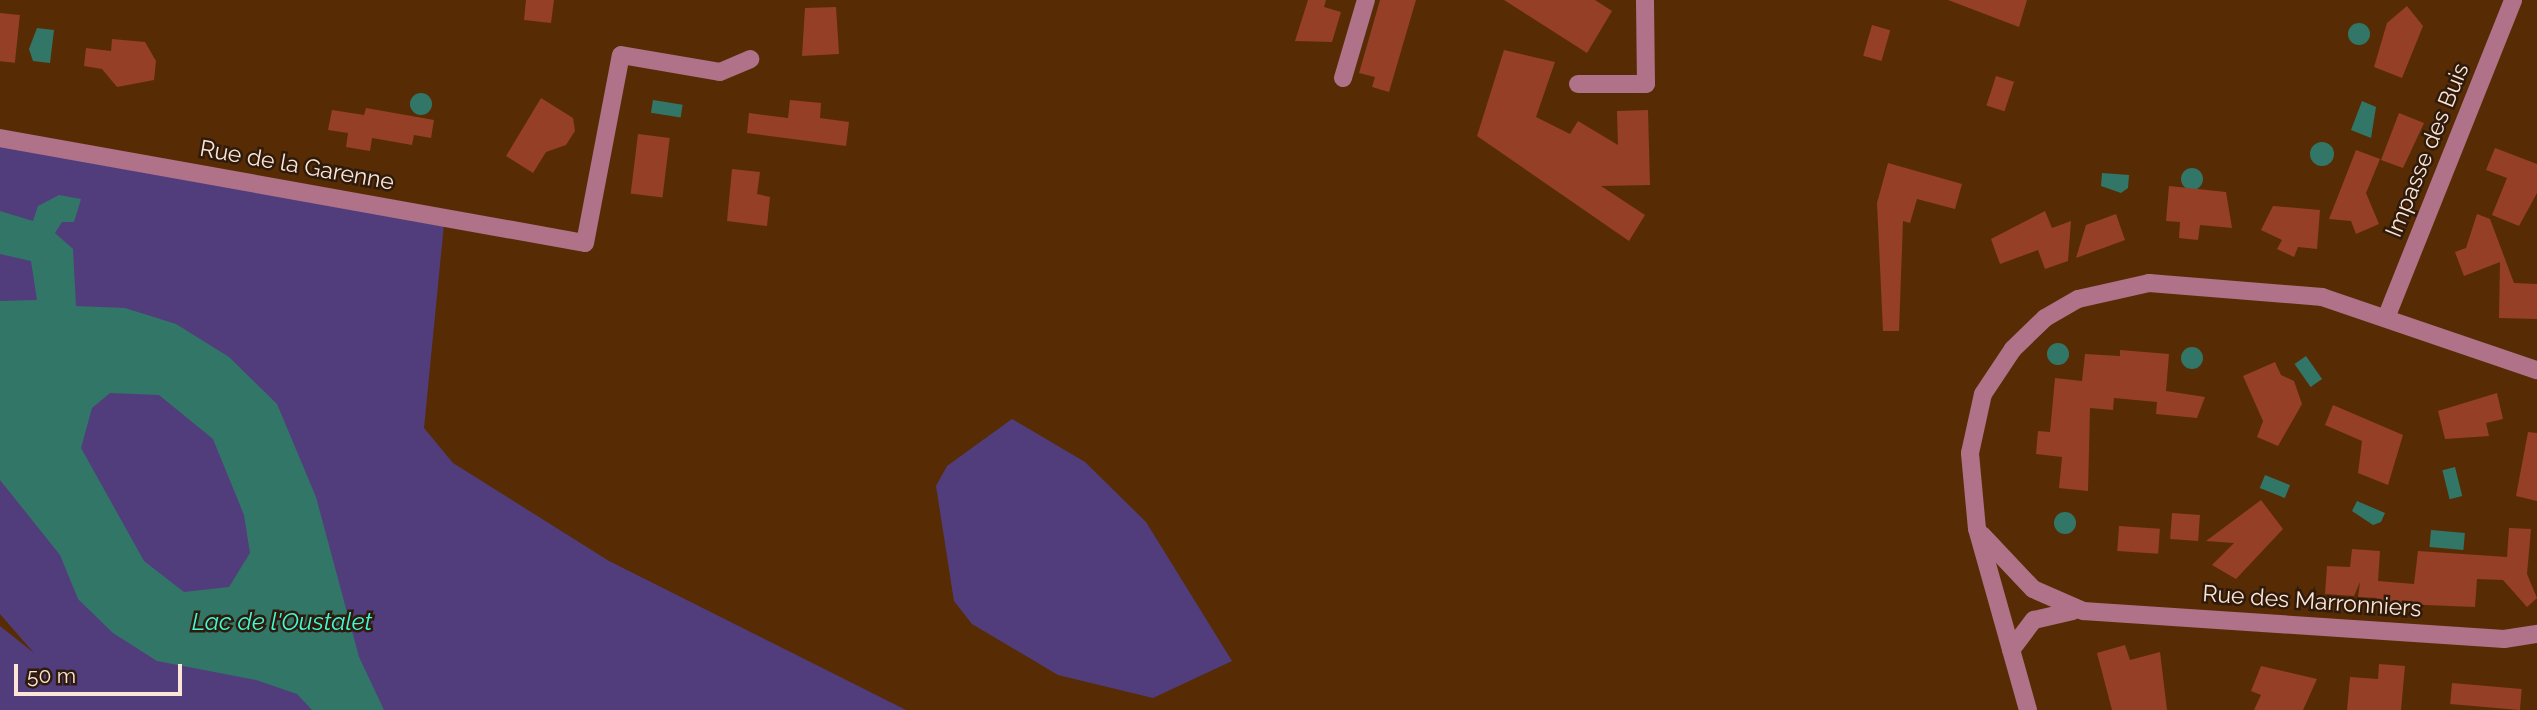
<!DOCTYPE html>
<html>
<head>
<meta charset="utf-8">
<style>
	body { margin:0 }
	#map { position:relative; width:2537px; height:710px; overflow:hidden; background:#572c04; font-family:Raleway,sans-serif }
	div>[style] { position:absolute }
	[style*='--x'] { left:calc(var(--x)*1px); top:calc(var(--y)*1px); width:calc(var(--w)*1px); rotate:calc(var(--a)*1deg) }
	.green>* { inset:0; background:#513d7c }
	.water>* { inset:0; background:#327667; transform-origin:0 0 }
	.round { border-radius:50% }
	.building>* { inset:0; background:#953f26; transform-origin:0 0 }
	.minor>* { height:18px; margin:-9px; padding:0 9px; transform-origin:9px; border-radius:9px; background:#af7288 }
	span { translate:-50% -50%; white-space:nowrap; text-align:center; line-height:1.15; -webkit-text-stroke:5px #2f1b0c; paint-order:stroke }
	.street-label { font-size:23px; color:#fce5d6 }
	.water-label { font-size:24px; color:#3ffbd8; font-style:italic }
	.scale { position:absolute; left:14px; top:664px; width:168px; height:32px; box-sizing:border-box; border:4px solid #fce5d6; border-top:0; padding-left:9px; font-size:21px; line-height:24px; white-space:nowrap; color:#fce5d6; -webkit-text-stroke:5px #2f1b0c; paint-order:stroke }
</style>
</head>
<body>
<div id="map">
	<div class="green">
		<i style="clip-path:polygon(0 146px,444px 224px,424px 428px,453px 463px,609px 561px,906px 710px,0 710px,0 626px,34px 653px,0 614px)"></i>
		<i style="clip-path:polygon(1012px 419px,1085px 462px,1146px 522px,1232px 661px,1153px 698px,1058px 675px,972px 624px,954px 601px,936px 486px,947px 466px)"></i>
	</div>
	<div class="water">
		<i class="round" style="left:2348px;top:23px;width:22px;height:22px"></i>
		<i style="clip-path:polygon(37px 28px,54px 30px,50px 63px,33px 61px,29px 49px)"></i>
		<i class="round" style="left:410px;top:93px;width:22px;height:22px"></i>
		<i style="left:653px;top:100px;width:30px;height:13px;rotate:9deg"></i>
		<i style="clip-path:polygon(2362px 101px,2376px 107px,2371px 138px,2351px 130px)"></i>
		<i class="round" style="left:2310px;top:142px;width:24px;height:24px"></i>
		<i class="round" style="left:2181px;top:168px;width:22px;height:22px"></i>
		<i style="clip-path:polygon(2102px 173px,2129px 175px,2128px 188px,2121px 193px,2101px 186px)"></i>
		<i style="clip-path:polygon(evenodd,59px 195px,81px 199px,74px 222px,62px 222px,55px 233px,73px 249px,76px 306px,125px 308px,176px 324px,229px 357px,277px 404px,316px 497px,359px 657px,384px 710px,312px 710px,297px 694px,256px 680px,157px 661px,113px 633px,78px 599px,60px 555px,0 480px,0 301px,37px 300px,31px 261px,0 254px,0 211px,33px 221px,38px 206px,59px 195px,110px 393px,159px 395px,213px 439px,244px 515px,250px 553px,229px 587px,184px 592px,144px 561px,81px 448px,92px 408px,110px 393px)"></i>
		<i class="round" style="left:2047px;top:343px;width:22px;height:22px"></i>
		<i class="round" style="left:2181px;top:347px;width:22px;height:22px"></i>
		<i style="left:2306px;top:356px;width:28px;height:14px;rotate:55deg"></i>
		<i style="left:2455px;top:467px;width:30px;height:13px;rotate:76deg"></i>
		<i style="left:2265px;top:475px;width:27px;height:14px;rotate:22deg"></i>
		<i style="clip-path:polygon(2357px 501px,2385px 513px,2381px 522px,2373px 525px,2352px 511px)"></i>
		<i class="round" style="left:2054px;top:512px;width:22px;height:22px"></i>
		<i style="left:2431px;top:530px;width:34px;height:17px;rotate:5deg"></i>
	</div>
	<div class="building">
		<i style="clip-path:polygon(526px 0,554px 0,551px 23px,524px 20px)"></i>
		<i style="clip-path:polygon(1308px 0,1326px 0,1324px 7px,1341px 12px,1332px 42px,1295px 41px)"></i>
		<i style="clip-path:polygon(1380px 0,1416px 0,1389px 92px,1372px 87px,1375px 77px,1359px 73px)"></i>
		<i style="clip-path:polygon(1504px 0,1595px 0,1612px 11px,1587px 53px)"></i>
		<i style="clip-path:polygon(1948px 0,2027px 0,2019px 27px)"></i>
		<i style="clip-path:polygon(2407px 6px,2423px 26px,2402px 78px,2374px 67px,2387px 23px)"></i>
		<i style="clip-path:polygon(836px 7px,839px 54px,802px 56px,805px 8px)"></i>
		<i style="left:0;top:13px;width:20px;height:48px;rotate:6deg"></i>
		<i style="left:1872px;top:25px;width:19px;height:32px;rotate:16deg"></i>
		<i style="clip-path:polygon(112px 39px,145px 42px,156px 61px,154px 80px,117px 87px,102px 69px,84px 66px,86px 48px,111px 51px)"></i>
		<i style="clip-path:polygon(1504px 50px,1555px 62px,1536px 117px,1570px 134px,1578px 121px,1618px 145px,1617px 111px,1648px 110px,1650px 185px,1601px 186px,1645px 215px,1629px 241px,1477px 136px)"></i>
		<i style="left:1996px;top:76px;width:19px;height:31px;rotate:18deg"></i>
		<i style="clip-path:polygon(541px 98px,573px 118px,575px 131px,566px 145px,546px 152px,533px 173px,506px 156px)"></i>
		<i style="clip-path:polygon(790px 100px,821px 103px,820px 118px,849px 122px,846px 146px,747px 133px,749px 113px,788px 118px)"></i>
		<i style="clip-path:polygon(366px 108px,434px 120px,431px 138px,414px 135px,412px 145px,372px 138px,370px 151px,346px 147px,348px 133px,328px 130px,332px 110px,364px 115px)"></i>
		<i style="clip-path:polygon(2399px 113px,2424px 123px,2403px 168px,2381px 160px)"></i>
		<i style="left:638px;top:134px;width:32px;height:60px;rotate:7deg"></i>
		<i style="clip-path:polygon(2495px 148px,2537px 164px,2537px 193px,2519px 226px,2492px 215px,2507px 178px,2486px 170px)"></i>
		<i style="clip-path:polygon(2356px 150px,2380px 159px,2366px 193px,2379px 224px,2356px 234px,2351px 221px,2329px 219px)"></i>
		<i style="clip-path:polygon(1888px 163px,1962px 184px,1955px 209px,1917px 199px,1910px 223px,1903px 221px,1899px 331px,1883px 331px,1877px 203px)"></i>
		<i style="clip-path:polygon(732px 169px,760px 172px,757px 194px,770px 197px,767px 226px,727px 221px)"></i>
		<i style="clip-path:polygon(2169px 186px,2226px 192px,2232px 228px,2200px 225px,2198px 240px,2179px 238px,2180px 222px,2166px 221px)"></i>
		<i style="clip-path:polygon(2273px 206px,2320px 210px,2317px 249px,2298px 247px,2294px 257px,2277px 249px,2282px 240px,2261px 230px)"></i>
		<i style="clip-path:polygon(2045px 211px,2052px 228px,2071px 221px,2068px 261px,2045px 269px,2038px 250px,2000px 264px,1991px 239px)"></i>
		<i style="clip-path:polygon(2116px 214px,2125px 240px,2076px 258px,2086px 225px)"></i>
		<i style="clip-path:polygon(2477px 214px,2490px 219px,2514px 283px,2537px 284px,2537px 319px,2499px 318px,2500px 262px,2464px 276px,2455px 252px,2466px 248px)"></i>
		<i style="clip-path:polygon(2120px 350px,2169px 354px,2166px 391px,2205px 397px,2197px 418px,2156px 414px,2157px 402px,2114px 398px,2113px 410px,2090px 408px,2088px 491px,2059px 488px,2062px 457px,2036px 454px,2038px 431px,2050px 432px,2055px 378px,2082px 381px,2085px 354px,2120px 356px)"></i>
		<i style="clip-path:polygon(2275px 362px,2281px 375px,2294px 381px,2302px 404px,2278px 446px,2257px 437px,2263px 421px,2243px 376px)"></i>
		<i style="clip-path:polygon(2497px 393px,2503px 419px,2486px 423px,2489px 436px,2445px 439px,2438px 411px)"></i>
		<i style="clip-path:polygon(2333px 405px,2403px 435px,2388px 485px,2358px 473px,2362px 441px,2325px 425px)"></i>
		<i style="clip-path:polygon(2528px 432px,2537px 433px,2537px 501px,2516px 496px)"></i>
		<i style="clip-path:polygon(2261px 500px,2283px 529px,2236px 579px,2212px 565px,2234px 543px,2206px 541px)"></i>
		<i style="left:2172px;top:513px;width:28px;height:26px;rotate:4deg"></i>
		<i style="left:2119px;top:526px;width:41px;height:25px;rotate:4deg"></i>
		<i style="clip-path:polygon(2509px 528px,2531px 529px,2527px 574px,2537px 598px,2527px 607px,2503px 580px,2477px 579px,2475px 607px,2376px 603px,2377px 598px,2358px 597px,2360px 582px,2354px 596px,2325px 594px,2327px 566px,2350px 567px,2352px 549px,2380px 551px,2378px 581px,2414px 584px,2418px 551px,2507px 557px)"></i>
		<i style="clip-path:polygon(2125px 645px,2130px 660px,2160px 652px,2167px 710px,2112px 710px,2097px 653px)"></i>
		<i style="clip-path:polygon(2379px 664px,2405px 666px,2401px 710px,2347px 710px,2350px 677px,2378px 679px)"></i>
		<i style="clip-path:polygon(2261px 666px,2317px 679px,2303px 710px,2254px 710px,2261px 695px,2251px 691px)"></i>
		<i style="left:2452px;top:683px;width:70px;height:21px;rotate:5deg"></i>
	</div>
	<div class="minor">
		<i style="--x:1343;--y:78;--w:81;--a:-73.6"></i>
		<i style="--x:1578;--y:84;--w:68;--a:0"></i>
		<i style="--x:1646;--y:84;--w:84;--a:-90.7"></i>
		<i style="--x:0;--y:138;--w:594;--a:10.18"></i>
		<i style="--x:585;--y:243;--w:191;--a:-79.2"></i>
		<i style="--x:621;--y:55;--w:100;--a:9.7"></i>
		<i style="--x:720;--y:72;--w:33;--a:-23"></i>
		<i style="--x:2386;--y:318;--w:342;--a:-68.2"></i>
		<i style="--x:1982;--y:535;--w:74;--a:46.6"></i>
		<i style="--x:2033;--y:589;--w:55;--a:23.7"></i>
		<i style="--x:2083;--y:611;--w:422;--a:3.8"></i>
		<i style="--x:2504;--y:639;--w:33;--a:-9"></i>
		<i style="--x:2011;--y:650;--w:38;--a:-53"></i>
		<i style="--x:2034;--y:620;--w:40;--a:-13"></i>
		<i style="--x:2028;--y:710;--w:188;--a:-105.7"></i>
		<i style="--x:1977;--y:529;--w:76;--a:-95.3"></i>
		<i style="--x:1970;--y:453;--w:60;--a:-77.6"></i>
		<i style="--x:1983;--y:394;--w:54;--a:-56.3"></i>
		<i style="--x:2013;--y:349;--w:45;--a:-44.1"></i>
		<i style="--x:2045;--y:318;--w:38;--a:-30"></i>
		<i style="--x:2078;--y:299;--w:73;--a:-12.7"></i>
		<i style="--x:2149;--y:283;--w:174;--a:4.6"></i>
		<i style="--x:2322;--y:297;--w:227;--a:18.8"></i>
	</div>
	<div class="street-label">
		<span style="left:2427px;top:150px;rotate:-68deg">Impasse des Buis</span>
		<span style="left:297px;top:165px;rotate:10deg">Rue de la Garenne</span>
		<span style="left:2312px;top:601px;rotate:4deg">Rue des Marronniers</span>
	</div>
	<div class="water-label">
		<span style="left:282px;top:622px">Lac de l'Oustalet</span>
	</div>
	<div class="scale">50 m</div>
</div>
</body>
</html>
